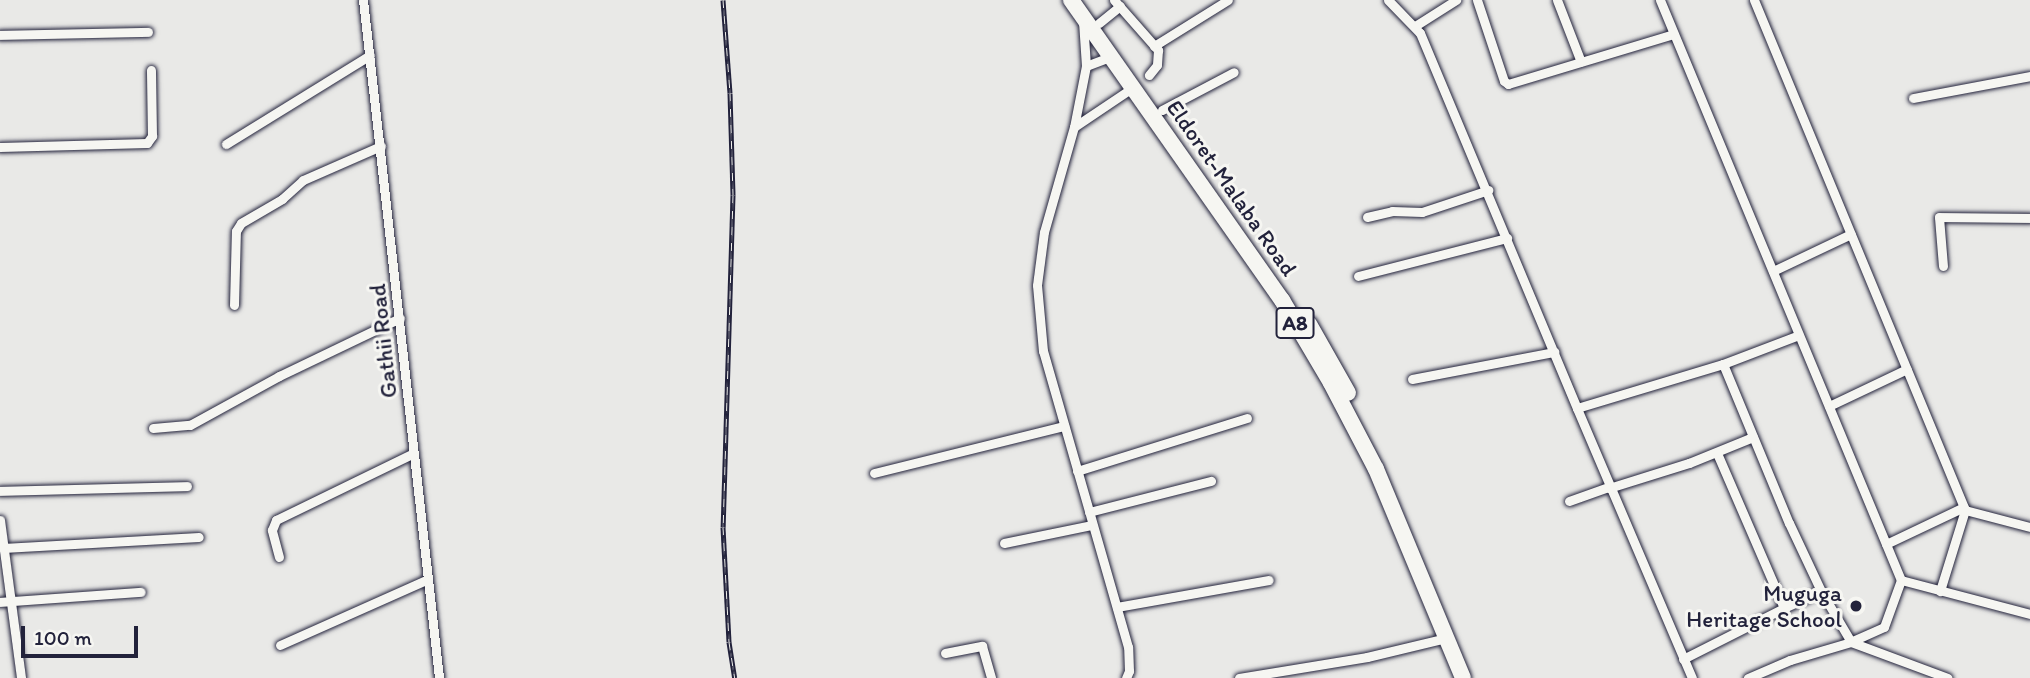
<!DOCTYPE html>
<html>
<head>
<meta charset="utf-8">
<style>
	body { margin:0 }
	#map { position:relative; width:2030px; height:678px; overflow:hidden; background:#e9e9e7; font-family:Itim,sans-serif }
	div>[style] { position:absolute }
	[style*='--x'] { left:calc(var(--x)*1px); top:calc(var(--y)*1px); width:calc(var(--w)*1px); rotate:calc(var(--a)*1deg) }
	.roads { filter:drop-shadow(0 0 2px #22223b) drop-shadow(0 0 2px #22223b) }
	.street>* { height:9px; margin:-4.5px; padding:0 4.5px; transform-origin:4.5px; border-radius:4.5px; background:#f6f6f2 }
	.highway>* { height:16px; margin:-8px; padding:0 8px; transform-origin:8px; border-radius:8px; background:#f6f6f2 }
	.rail>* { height:5px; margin-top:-2.5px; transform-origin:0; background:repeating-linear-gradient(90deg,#f6f6f2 0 8px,#22223b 0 16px); box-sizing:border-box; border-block:2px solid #22223b }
	.dots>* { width:19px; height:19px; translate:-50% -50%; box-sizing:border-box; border:4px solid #f6f6f2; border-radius:50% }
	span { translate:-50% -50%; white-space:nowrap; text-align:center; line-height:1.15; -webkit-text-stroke:6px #f6f6f2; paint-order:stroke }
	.shield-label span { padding:2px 5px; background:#f6f6f2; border:2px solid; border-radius:5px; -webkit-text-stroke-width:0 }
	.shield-label { font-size:21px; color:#22223b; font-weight:700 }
	.street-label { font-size:23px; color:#22223b }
	.poi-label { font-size:23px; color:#22223b }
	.right { translate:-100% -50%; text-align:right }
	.scale { position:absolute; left:21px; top:626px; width:117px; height:32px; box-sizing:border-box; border:4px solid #22223b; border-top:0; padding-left:9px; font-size:21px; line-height:24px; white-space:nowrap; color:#22223b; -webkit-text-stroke:5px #f6f6f2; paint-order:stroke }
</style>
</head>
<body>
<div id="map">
	<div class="roads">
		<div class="street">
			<i style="--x:363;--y:0;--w:682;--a:83.6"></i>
			<i style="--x:1114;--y:0;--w:67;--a:48.7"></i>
			<i style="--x:1158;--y:50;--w:15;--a:94"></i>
			<i style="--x:1157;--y:65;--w:13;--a:129"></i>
			<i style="--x:1388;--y:0;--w:46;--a:45.9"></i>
			<i style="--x:1420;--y:33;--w:407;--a:67.3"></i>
			<i style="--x:1477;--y:0;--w:85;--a:71.6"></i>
			<i style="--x:1504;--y:81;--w:5;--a:37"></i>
			<i style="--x:1508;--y:84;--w:173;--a:-16.8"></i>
			<i style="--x:1557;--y:0;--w:66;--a:68.8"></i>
			<i style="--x:1660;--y:0;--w:628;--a:67.44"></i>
			<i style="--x:1901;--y:580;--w:50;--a:109.9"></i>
			<i style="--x:1884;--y:627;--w:36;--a:156"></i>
			<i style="--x:1851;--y:642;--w:64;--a:163.6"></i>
			<i style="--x:1790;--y:660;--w:46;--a:156.8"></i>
			<i style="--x:1754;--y:0;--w:552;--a:67.52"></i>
			<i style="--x:1965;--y:510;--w:85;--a:107.2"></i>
			<i style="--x:1099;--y:23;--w:27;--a:-39"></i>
			<i style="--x:1415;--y:26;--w:49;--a:-32.4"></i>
			<i style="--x:0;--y:35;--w:148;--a:-1.2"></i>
			<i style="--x:1154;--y:46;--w:87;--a:-31.9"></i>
			<i style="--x:1086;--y:66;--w:26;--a:-21"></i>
			<i style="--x:1913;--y:98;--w:119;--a:-10.6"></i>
			<i style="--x:1162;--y:110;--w:81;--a:-27.8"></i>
			<i style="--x:1074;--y:127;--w:62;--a:-78.9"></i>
			<i style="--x:1086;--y:66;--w:45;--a:-93.8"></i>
			<i style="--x:226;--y:144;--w:169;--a:-31.7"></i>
			<i style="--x:0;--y:147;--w:147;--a:-1.6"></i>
			<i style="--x:147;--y:143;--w:9;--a:-54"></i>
			<i style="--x:152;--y:136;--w:66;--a:-90.9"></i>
			<i style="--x:1367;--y:217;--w:26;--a:-13"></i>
			<i style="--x:1392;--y:211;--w:30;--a:2"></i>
			<i style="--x:1422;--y:212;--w:70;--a:-18.4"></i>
			<i style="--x:1943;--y:266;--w:49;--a:-94.7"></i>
			<i style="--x:1939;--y:217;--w:91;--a:0.6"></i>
			<i style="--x:1773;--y:271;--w:86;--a:-25.4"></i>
			<i style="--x:1358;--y:276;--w:154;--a:-14.3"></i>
			<i style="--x:234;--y:305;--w:74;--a:-88.5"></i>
			<i style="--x:236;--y:231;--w:9;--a:-58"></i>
			<i style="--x:241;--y:223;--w:48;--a:-30.3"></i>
			<i style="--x:282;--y:199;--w:28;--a:-42"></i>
			<i style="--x:303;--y:180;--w:85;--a:-23.6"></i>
			<i style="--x:1723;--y:364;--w:172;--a:67.5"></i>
			<i style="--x:1789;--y:523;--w:75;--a:64.8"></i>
			<i style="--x:1821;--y:591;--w:59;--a:59.5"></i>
			<i style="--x:1851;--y:642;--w:103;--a:20.4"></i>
			<i style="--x:1412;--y:379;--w:145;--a:-10.8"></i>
			<i style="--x:1829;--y:406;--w:86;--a:-25.4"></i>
			<i style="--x:153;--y:428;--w:37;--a:-5"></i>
			<i style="--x:190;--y:425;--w:102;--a:-28.8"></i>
			<i style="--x:279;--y:376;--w:134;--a:-25.6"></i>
			<i style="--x:1077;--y:471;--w:178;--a:-17.3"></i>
			<i style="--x:874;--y:473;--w:196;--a:-13.9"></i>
			<i style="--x:1609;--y:488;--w:84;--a:-17.4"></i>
			<i style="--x:1689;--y:463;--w:69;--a:-22.1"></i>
			<i style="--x:0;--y:491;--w:187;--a:-1.5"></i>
			<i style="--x:1569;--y:501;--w:41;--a:-19.7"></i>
			<i style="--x:1965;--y:510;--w:67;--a:14.7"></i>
			<i style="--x:1089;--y:512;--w:126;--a:-14.3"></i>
			<i style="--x:0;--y:520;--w:159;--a:82.4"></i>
			<i style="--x:1004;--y:543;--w:90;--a:-11.6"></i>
			<i style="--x:1886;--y:544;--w:86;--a:-25.4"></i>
			<i style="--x:3;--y:548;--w:196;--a:-3.2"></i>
			<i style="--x:279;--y:557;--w:28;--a:-105"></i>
			<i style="--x:272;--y:530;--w:11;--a:-68"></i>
			<i style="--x:276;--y:520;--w:153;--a:-25.9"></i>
			<i style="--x:1901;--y:580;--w:133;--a:14.8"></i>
			<i style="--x:0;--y:602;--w:141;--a:-4.1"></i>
			<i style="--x:1117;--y:607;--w:154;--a:-10.1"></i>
			<i style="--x:1784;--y:608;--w:41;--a:-24.7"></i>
			<i style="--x:280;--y:645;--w:162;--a:-24"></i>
			<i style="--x:945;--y:653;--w:38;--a:-11"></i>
			<i style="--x:982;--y:646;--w:33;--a:74"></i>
			<i style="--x:1683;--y:659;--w:113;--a:-26.8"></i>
			<i style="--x:1784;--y:608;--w:169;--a:-113.4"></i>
			<i style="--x:1126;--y:678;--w:8;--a:-67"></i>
			<i style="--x:1129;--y:671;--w:24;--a:-92"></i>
			<i style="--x:1128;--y:647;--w:308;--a:-106"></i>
			<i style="--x:1043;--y:351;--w:66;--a:-95.2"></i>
			<i style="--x:1037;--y:285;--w:53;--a:-82.5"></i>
			<i style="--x:1044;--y:232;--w:109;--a:-74.1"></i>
			<i style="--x:1074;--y:127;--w:63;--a:-33.9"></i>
			<i style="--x:1239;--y:678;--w:130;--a:-9.3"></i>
			<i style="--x:1367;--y:657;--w:81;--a:-13.5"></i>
			<i style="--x:1692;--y:678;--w:293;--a:-113.1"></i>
			<i style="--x:1577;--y:408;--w:152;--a:-16.8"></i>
			<i style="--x:1723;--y:364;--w:81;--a:-20.9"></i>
		</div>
		<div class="highway">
			<i style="--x:1071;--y:0;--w:367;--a:54.9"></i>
			<i style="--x:1282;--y:300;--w:96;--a:59.4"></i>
			<i style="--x:1331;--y:383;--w:97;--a:62.4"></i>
			<i style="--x:1376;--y:469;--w:226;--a:67.4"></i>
			<i style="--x:1309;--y:324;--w:79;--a:60.5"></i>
		</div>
	</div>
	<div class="rail">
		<i style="--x:723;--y:0;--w:93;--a:85.7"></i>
		<i style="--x:730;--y:93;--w:102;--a:88.3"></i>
		<i style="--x:733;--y:195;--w:332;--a:91.7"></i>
		<i style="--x:723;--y:527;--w:115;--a:87"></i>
		<i style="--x:729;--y:642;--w:36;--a:81"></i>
	</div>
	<div class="dots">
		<i style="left:1856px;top:606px;background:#22223b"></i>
	</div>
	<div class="shield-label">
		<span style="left:1295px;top:323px">A8</span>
	</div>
	<div class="street-label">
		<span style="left:1232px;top:188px;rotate:55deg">Eldoret-Malaba Road</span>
		<span style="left:383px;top:341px;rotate:-96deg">Gathii Road</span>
	</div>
	<div class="poi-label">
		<span class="right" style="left:1842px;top:606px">Muguga<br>Heritage School</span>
	</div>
	<div class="scale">100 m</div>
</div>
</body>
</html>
